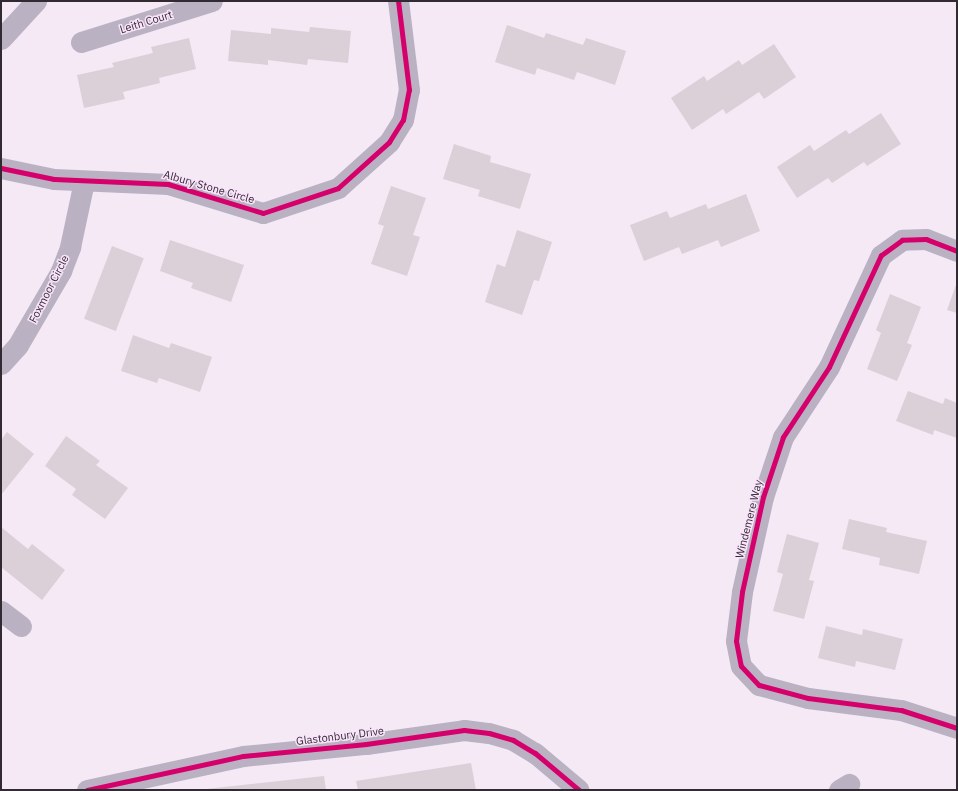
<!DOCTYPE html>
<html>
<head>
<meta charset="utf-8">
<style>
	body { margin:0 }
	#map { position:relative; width:958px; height:791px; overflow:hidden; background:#f5e9f6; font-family:"IBM Plex Sans",sans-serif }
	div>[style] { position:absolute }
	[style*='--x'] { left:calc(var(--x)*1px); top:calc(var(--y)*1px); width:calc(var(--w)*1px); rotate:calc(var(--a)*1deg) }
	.building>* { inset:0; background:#dbcfd8; transform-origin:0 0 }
	.minor>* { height:21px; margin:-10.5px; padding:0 10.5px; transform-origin:10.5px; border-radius:10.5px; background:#bab2c3 }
	.cycleway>* { height:5px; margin:-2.5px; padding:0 2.5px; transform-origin:2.5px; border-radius:2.5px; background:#d6006c }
	span { translate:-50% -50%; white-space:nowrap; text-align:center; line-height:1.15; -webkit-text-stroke:3px #fae4fb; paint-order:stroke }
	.street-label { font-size:11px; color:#322a32 }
	.frame { position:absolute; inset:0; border:2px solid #322a32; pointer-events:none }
</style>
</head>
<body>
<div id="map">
	<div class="building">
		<i style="clip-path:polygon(507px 25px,544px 38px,546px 33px,583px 45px,586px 38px,626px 51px,615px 85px,577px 72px,574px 80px,537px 68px,535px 75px,495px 62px)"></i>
		<i style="clip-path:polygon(310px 27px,351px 31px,348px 63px,308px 59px,307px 65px,268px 60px,268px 65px,228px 61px,231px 30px,271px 34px,271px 28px,309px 32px)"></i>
		<i style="clip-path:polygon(189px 38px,196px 69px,159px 78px,160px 83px,123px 92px,125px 99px,84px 108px,77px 75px,114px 67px,112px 63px,153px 53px,151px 47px)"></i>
		<i style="clip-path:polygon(774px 44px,796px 77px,764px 99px,759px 92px,726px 114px,723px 109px,692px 130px,671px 98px,704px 76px,707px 81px,739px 60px,742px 65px)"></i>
		<i style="clip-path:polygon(881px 113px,901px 144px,867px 166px,864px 162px,832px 183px,828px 178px,797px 198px,777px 167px,810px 145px,814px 151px,846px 130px,849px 134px)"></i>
		<i style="clip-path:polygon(454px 144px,491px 156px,490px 162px,531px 174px,520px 209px,478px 196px,480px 190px,443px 179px)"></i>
		<i style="clip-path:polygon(391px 186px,426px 198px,413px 235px,420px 237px,407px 276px,371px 264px,384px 226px,378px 224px)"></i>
		<i style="clip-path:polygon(746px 194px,760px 231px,721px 247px,718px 240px,682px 254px,679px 247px,644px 261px,630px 225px,667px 211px,670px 218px,706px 204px,708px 209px)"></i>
		<i style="clip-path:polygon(517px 230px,552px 242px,539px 281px,534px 280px,522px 315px,485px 302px,497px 264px,505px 267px)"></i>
		<i style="clip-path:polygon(170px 240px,244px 265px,231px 302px,191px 288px,193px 283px,160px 271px)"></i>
		<i style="left:112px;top:246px;width:34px;height:78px;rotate:21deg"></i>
		<i style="clip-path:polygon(957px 282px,957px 313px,947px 310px)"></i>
		<i style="clip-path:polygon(890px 294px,921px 307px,907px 343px,912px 345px,897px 381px,867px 369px,881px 333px,876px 330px)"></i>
		<i style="clip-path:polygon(133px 335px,169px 348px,171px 343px,212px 357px,200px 392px,159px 378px,157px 383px,121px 371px)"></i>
		<i style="clip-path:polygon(908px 391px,943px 404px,945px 398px,957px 403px,957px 438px,934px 430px,933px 435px,896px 421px)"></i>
		<i style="clip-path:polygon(7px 432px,34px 454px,1px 495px,1px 440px)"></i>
		<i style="clip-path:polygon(66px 436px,100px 461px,96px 465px,128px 488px,105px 519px,72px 495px,76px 489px,45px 466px)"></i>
		<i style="clip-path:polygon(849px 519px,887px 528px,886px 532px,927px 541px,919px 574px,879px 565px,880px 558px,842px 549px)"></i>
		<i style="clip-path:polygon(1px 527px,28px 549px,32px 544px,65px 570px,42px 600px,1px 567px)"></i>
		<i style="clip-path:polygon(787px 534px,819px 543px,809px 580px,814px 581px,804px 619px,773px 611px,783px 574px,777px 572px)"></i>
		<i style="clip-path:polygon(826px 626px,862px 635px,863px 629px,903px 639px,895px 670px,856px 661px,855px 667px,818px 658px)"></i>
		<i style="clip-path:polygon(471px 763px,476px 790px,358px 790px,356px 781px)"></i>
		<i style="clip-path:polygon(324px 776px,326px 790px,206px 790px,206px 789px)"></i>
	</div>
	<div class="minor">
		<i style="--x:1;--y:39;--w:52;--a:-47.4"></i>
		<i style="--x:81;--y:42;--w:137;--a:-17.4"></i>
		<i style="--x:1;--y:168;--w:54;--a:11.7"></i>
		<i style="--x:54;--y:179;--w:114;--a:2.5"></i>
		<i style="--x:168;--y:184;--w:99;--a:17"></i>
		<i style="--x:263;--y:213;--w:79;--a:-18.4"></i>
		<i style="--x:338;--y:188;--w:69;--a:-42"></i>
		<i style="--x:389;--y:142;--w:26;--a:-58"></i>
		<i style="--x:403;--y:120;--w:31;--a:-79"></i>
		<i style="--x:409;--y:90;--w:90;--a:-97"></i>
		<i style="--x:957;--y:251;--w:33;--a:-159"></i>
		<i style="--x:926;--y:239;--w:24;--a:178"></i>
		<i style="--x:902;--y:240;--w:26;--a:144"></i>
		<i style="--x:881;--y:255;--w:123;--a:114.9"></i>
		<i style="--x:829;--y:367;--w:84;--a:123.3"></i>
		<i style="--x:783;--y:437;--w:63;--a:108.4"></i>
		<i style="--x:763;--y:497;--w:97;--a:102.5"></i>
		<i style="--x:742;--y:592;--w:49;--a:97"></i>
		<i style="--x:736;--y:641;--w:25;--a:79"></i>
		<i style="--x:741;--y:666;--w:26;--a:47"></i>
		<i style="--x:759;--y:685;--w:51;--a:14.9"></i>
		<i style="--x:808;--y:698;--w:94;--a:7.4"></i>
		<i style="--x:901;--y:710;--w:59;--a:17.8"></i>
		<i style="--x:1;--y:364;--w:25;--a:-48"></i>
		<i style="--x:18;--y:345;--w:86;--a:-59.8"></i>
		<i style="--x:61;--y:271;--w:26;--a:-69"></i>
		<i style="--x:70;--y:247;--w:67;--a:-78"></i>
		<i style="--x:1;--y:611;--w:25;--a:37"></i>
		<i style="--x:87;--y:790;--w:160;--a:-12.3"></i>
		<i style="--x:243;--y:756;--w:124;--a:-5.6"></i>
		<i style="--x:366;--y:744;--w:99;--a:-8.1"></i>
		<i style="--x:464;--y:730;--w:25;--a:7"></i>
		<i style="--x:489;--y:733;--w:25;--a:16"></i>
		<i style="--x:513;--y:740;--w:26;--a:31"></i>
		<i style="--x:535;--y:753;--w:57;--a:40.1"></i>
		<i style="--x:839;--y:790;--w:12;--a:-31"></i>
	</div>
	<div class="cycleway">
		<i style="--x:1;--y:168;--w:54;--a:11.7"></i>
		<i style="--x:54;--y:179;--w:114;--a:2.5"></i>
		<i style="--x:168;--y:184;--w:99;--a:17"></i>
		<i style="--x:263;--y:213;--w:79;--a:-18.4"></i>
		<i style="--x:338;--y:188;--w:69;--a:-42"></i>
		<i style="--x:389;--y:142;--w:26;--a:-58"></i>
		<i style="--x:403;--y:120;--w:31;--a:-79"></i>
		<i style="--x:409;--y:90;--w:90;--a:-97"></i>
		<i style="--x:957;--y:251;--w:33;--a:-159"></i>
		<i style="--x:926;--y:239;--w:24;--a:178"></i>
		<i style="--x:902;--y:240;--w:26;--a:144"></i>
		<i style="--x:881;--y:255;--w:123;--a:114.9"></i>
		<i style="--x:829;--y:367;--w:84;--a:123.3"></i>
		<i style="--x:783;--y:437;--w:63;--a:108.4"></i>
		<i style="--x:763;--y:497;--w:97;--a:102.5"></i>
		<i style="--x:742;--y:592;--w:49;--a:97"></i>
		<i style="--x:736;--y:641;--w:25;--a:79"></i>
		<i style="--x:741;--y:666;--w:26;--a:47"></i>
		<i style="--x:759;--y:685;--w:51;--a:14.9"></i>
		<i style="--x:808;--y:698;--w:94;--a:7.4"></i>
		<i style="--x:901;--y:710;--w:59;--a:17.8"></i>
		<i style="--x:87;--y:790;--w:160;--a:-12.3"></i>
		<i style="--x:243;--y:756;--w:124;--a:-5.6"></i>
		<i style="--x:366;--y:744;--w:99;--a:-8.1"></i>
		<i style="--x:464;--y:730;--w:25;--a:7"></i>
		<i style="--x:489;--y:733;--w:25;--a:16"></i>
		<i style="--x:513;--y:740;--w:26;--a:31"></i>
		<i style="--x:535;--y:753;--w:57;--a:40.1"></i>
	</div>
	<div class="street-label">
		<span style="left:146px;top:22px;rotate:-17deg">Leith Court</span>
		<span style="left:209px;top:187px;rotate:16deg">Albury Stone Circle</span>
		<span style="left:49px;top:289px;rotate:-63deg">Foxmoor Circle</span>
		<span style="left:749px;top:519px;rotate:-76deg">Windemere Way</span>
		<span style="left:340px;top:736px;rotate:-7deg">Glastonbury Drive</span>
	</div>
	<div class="frame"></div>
</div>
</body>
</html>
